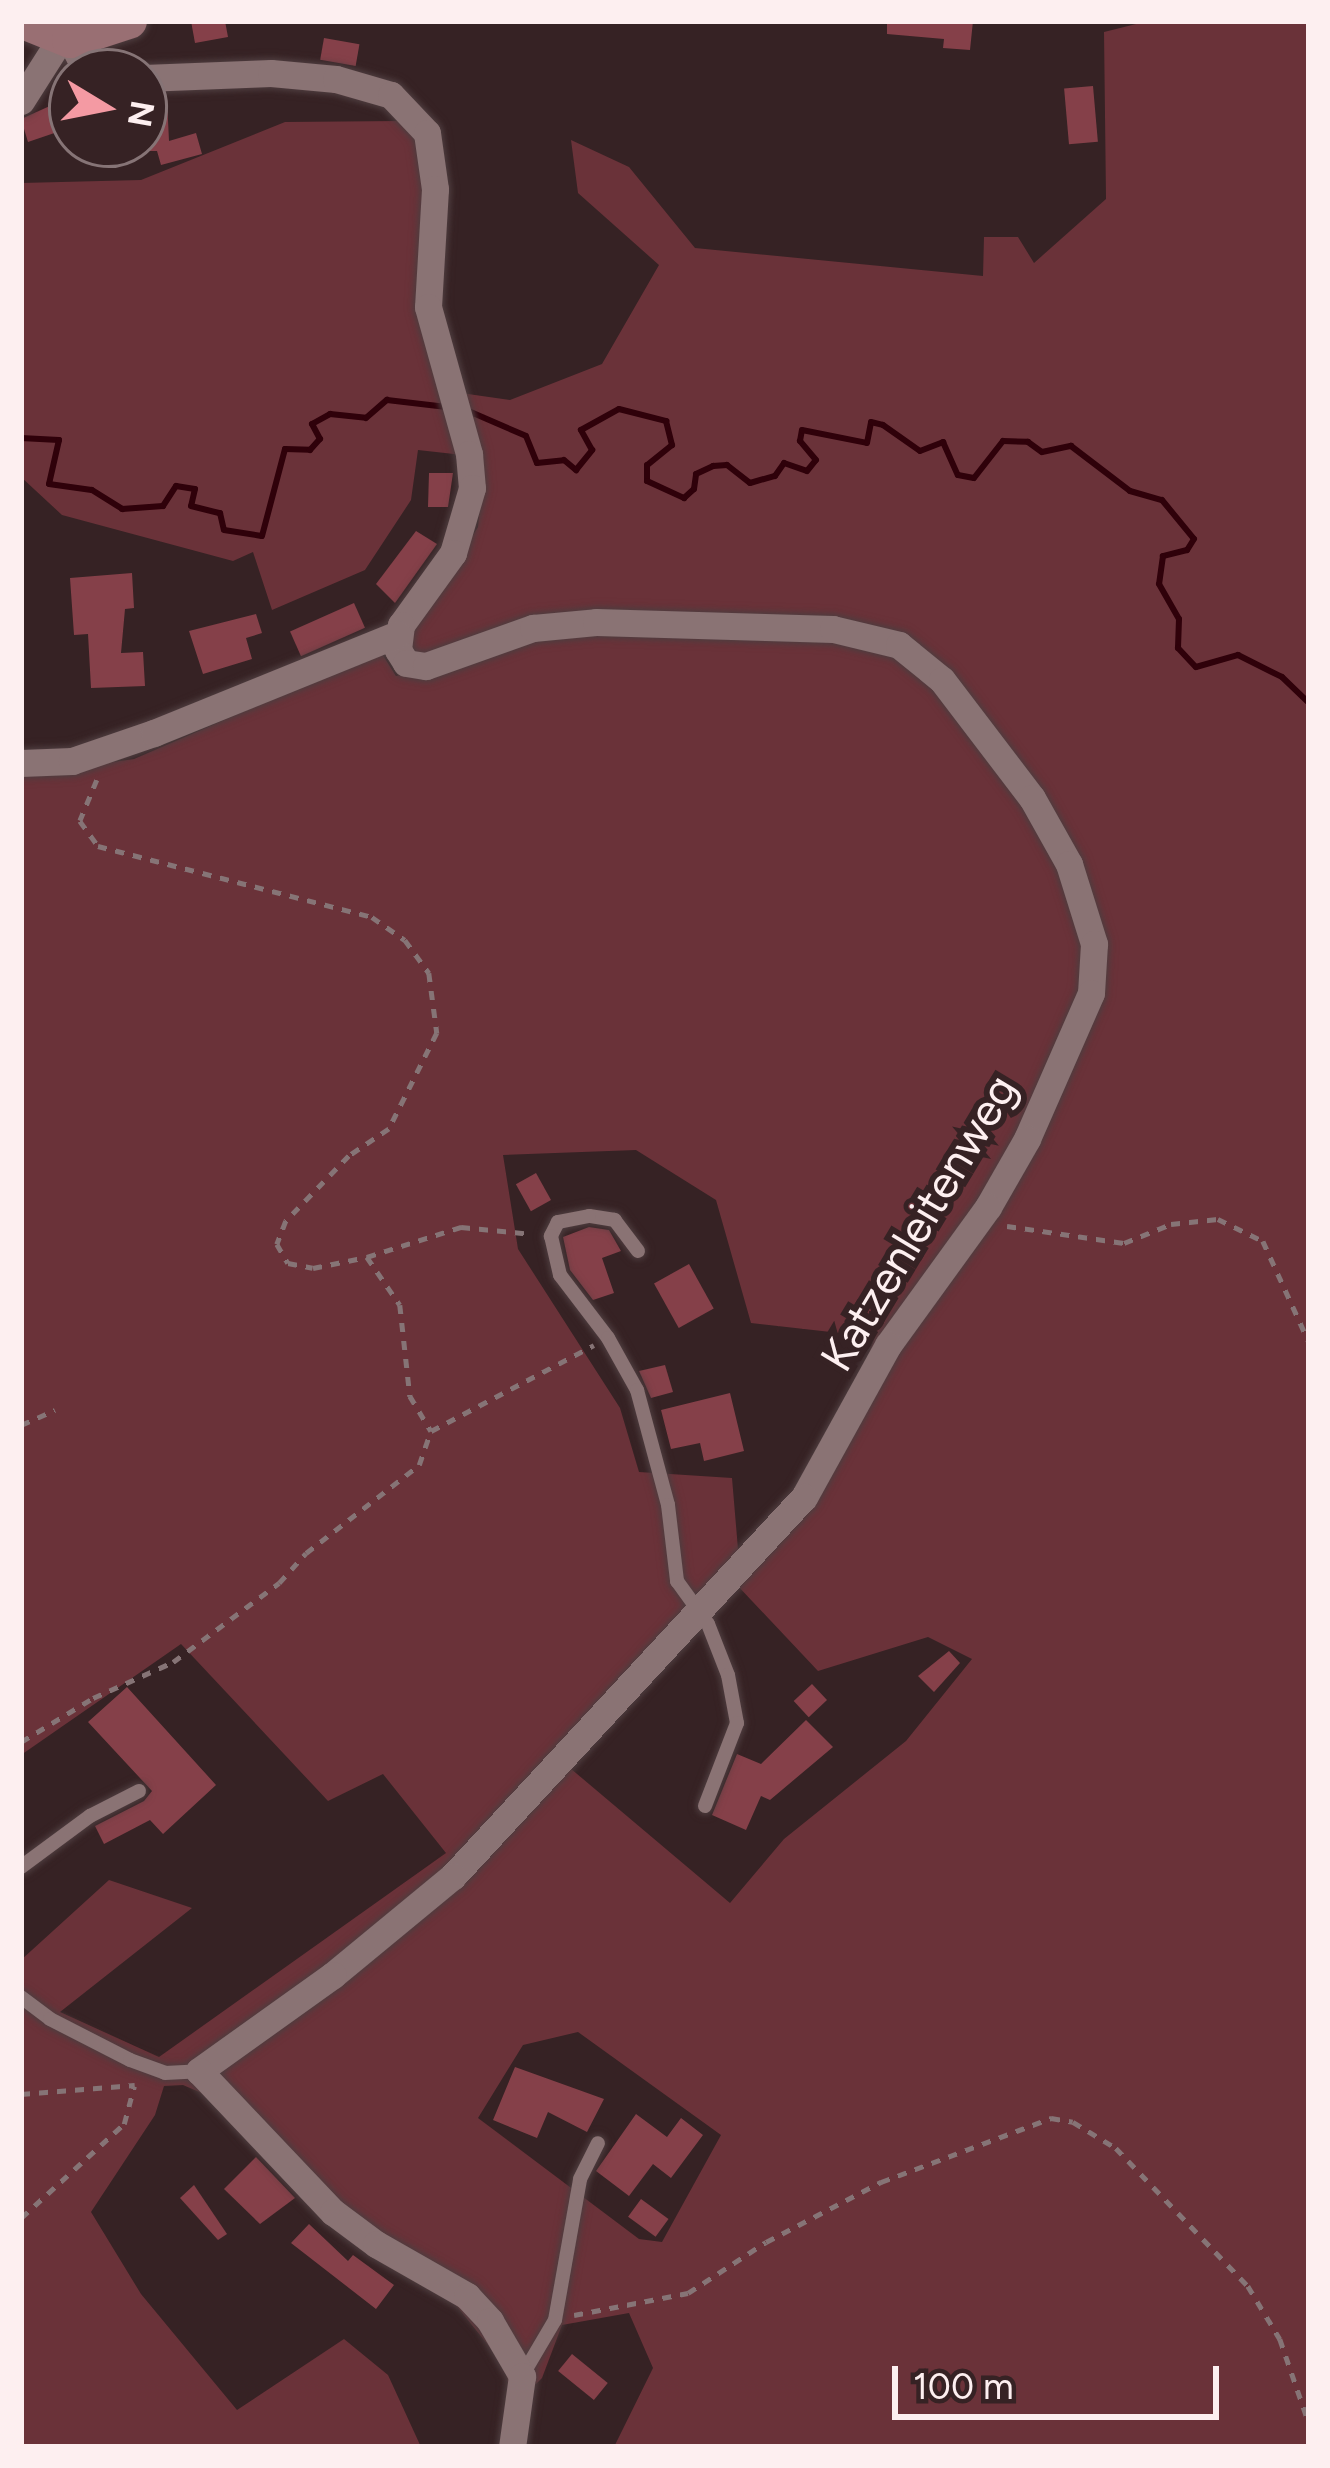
<!DOCTYPE html>
<html>
<head>
<meta charset="utf-8">
<style>
	body { margin:0 }
	#map { position:relative; width:1330px; height:2468px; overflow:hidden; background:#362224; font-family:Figtree,sans-serif }
	div>[style] { position:absolute }
	[style*='--x'] { left:calc(var(--x)*1px); top:calc(var(--y)*1px); width:calc(var(--w)*1px); rotate:calc(var(--a)*1deg) }
	.green>* { inset:0; background:#6a3239 }
	.stream>* { height:6px; margin:-3px; padding:0 3px; transform-origin:3px; border-radius:3px; background:#2f010a }
	.building>* { inset:0; background:#854049; transform-origin:0 0 }
	.path>* { height:4.5px; margin-top:-2.25px; transform-origin:0; background:repeating-linear-gradient(90deg,#867476 0 9px,transparent 0 18px) }
	.roads { filter:drop-shadow(0 0 3px #4e3d3f) drop-shadow(0 0 3px #4e3d3f) }
	.lane>* { height:14px; margin:-7px; padding:0 7px; transform-origin:7px; border-radius:7px; background:#8a7374 }
	.street>* { height:27px; margin:-13.5px; padding:0 13.5px; transform-origin:13.5px; border-radius:13.5px; background:#8a7374 }
	.secondary>* { height:36px; margin:-18px; padding:0 18px; transform-origin:18px; border-radius:18px; background:#996f73 }
	span { translate:-50% -50%; white-space:nowrap; text-align:center; line-height:1.15; -webkit-text-stroke:12px #362224; paint-order:stroke }
	.street-label { font-size:45px; color:#fdeff0 }
	.frame { position:absolute; inset:0; border:24px solid #fdeff0; pointer-events:none }
	.north { position:absolute; left:48px; top:48px; width:120px; height:120px; box-sizing:border-box; background:#362224; border:3px solid #867476; border-radius:50%; rotate:100deg; font-size:33px; font-weight:700; line-height:48px; text-align:center; color:#fdeff0 }
	.north::after { content:''; display:block; margin:auto; width:42px; height:54px; background:#f49aa3; clip-path:polygon(50% 0,100% 100%,50% 72%,0 100%) }
	.scale { position:absolute; left:892px; top:2366px; width:327px; height:54px; box-sizing:border-box; border:6px solid #fdeff0; border-top:0; padding-left:15px; font-size:36px; line-height:42px; white-space:nowrap; color:#fdeff0; -webkit-text-stroke:9px #362224; paint-order:stroke }
</style>
</head>
<body>
<div id="map">
	<div class="green">
		<i style="clip-path:polygon(evenodd,1148px 21px,1309px 21px,1309px 2447px,614px 2447px,653px 2368px,629px 2313px,562px 2325px,542px 2378px,512px 2408px,505px 2366px,451px 2299px,204px 2094px,183px 2085px,164px 2086px,155px 2115px,91px 2212px,141px 2294px,237px 2410px,344px 2339px,388px 2375px,421px 2447px,21px 2447px,21px 1960px,109px 1880px,192px 1908px,60px 2012px,159px 2057px,446px 1853px,383px 1774px,328px 1801px,181px 1644px,21px 1755px,21px 775px,134px 759px,381px 652px,396px 676px,515px 647px,429px 659px,415px 652px,409px 638px,478px 527px,483px 469px,461px 393px,510px 400px,602px 364px,659px 265px,578px 193px,571px 140px,629px 167px,695px 248px,983px 276px,984px 237px,1018px 237px,1034px 263px,1106px 199px,1104px 32px,1148px 21px,636px 1150px,716px 1200px,751px 1323px,875px 1337px,858px 1385px,787px 1506px,738px 1549px,732px 1478px,639px 1472px,620px 1408px,518px 1249px,503px 1155px,636px 1150px,1148px 21px,736px 1584px,818px 1671px,928px 1637px,972px 1659px,906px 1741px,784px 1839px,730px 1903px,570px 1768px,736px 1584px,1148px 21px,578px 2032px,721px 2135px,662px 2242px,639px 2239px,478px 2118px,523px 2045px,578px 2032px)"></i>
		<i style="clip-path:polygon(396px 109px,426px 158px,422px 243px,463px 455px,418px 450px,411px 500px,365px 570px,272px 610px,253px 552px,233px 561px,62px 515px,21px 477px,21px 183px,141px 180px,285px 122px,399px 121px)"></i>
	</div>
	<div class="stream">
		<i style="--x:466;--y:410;--w:65;--a:23.4"></i>
		<i style="--x:526;--y:436;--w:29;--a:68"></i>
		<i style="--x:537;--y:463;--w:27;--a:-6"></i>
		<i style="--x:564;--y:460;--w:16;--a:40"></i>
		<i style="--x:576;--y:470;--w:26;--a:-51"></i>
		<i style="--x:592;--y:450;--w:23;--a:-119"></i>
		<i style="--x:581;--y:430;--w:43;--a:-28.9"></i>
		<i style="--x:619;--y:409;--w:49;--a:14.3"></i>
		<i style="--x:666;--y:421;--w:25;--a:76"></i>
		<i style="--x:672;--y:445;--w:32;--a:141"></i>
		<i style="--x:647;--y:465;--w:16;--a:90"></i>
		<i style="--x:647;--y:481;--w:41;--a:24.7"></i>
		<i style="--x:684;--y:498;--w:13;--a:-42"></i>
		<i style="--x:694;--y:489;--w:15;--a:-82"></i>
		<i style="--x:696;--y:474;--w:19;--a:-25"></i>
		<i style="--x:713;--y:466;--w:14;--a:-4"></i>
		<i style="--x:727;--y:465;--w:29;--a:38"></i>
		<i style="--x:750;--y:483;--w:26;--a:-16"></i>
		<i style="--x:775;--y:476;--w:16;--a:-55"></i>
		<i style="--x:784;--y:463;--w:24;--a:19"></i>
		<i style="--x:807;--y:471;--w:14;--a:-51"></i>
		<i style="--x:816;--y:460;--w:25;--a:-130"></i>
		<i style="--x:800;--y:441;--w:11;--a:-80"></i>
		<i style="--x:802;--y:430;--w:66;--a:11.3"></i>
		<i style="--x:867;--y:443;--w:21;--a:-79"></i>
		<i style="--x:871;--y:422;--w:12;--a:14"></i>
		<i style="--x:883;--y:425;--w:45;--a:35.1"></i>
		<i style="--x:920;--y:451;--w:25;--a:-21"></i>
		<i style="--x:943;--y:442;--w:36;--a:66"></i>
		<i style="--x:958;--y:475;--w:16;--a:11"></i>
		<i style="--x:974;--y:478;--w:47;--a:-51.9"></i>
		<i style="--x:1003;--y:441;--w:25;--a:2"></i>
		<i style="--x:1028;--y:442;--w:17;--a:36"></i>
		<i style="--x:1042;--y:452;--w:30;--a:-12"></i>
		<i style="--x:1071;--y:446;--w:74;--a:37.3"></i>
		<i style="--x:1130;--y:491;--w:33;--a:16"></i>
		<i style="--x:1162;--y:500;--w:50;--a:50.6"></i>
		<i style="--x:1194;--y:539;--w:13;--a:122"></i>
		<i style="--x:1187;--y:550;--w:25;--a:166"></i>
		<i style="--x:1163;--y:556;--w:28;--a:98"></i>
		<i style="--x:1159;--y:584;--w:40;--a:60.3"></i>
		<i style="--x:1179;--y:619;--w:29;--a:92"></i>
		<i style="--x:1178;--y:648;--w:26;--a:47"></i>
		<i style="--x:1196;--y:667;--w:44;--a:-15.9"></i>
		<i style="--x:1238;--y:655;--w:49;--a:26.6"></i>
		<i style="--x:1282;--y:677;--w:37;--a:44"></i>
		<i style="--x:21;--y:438;--w:38;--a:3"></i>
		<i style="--x:59;--y:440;--w:45;--a:102.8"></i>
		<i style="--x:49;--y:484;--w:43;--a:7.9"></i>
		<i style="--x:92;--y:490;--w:36;--a:32"></i>
		<i style="--x:122;--y:509;--w:41;--a:-4.2"></i>
		<i style="--x:163;--y:506;--w:24;--a:-57"></i>
		<i style="--x:176;--y:486;--w:19;--a:9"></i>
		<i style="--x:195;--y:489;--w:17;--a:103"></i>
		<i style="--x:191;--y:506;--w:30;--a:14"></i>
		<i style="--x:220;--y:513;--w:17;--a:77"></i>
		<i style="--x:224;--y:530;--w:38;--a:9"></i>
		<i style="--x:262;--y:536;--w:90;--a:-75.2"></i>
		<i style="--x:285;--y:449;--w:25;--a:2"></i>
		<i style="--x:310;--y:450;--w:15;--a:-48"></i>
		<i style="--x:320;--y:439;--w:17;--a:-118"></i>
		<i style="--x:312;--y:424;--w:21;--a:-29"></i>
		<i style="--x:330;--y:414;--w:36;--a:6"></i>
		<i style="--x:366;--y:418;--w:28;--a:-41"></i>
		<i style="--x:387;--y:400;--w:60;--a:6.7"></i>
	</div>
	<div class="building">
		<i style="clip-path:polygon(191px 21px,225px 21px,228px 37px,195px 43px)"></i>
		<i style="clip-path:polygon(887px 21px,973px 21px,970px 50px,943px 48px,944px 39px,887px 34px)"></i>
		<i style="left:324px;top:38px;width:36px;height:22px;rotate:10deg"></i>
		<i style="left:1093px;top:86px;width:56px;height:29px;rotate:85deg"></i>
		<i style="clip-path:polygon(72px 96px,72px 127px,28px 142px,21px 119px)"></i>
		<i style="clip-path:polygon(167px 99px,169px 141px,196px 133px,202px 154px,161px 165px,157px 151px,144px 151px,144px 101px)"></i>
		<i style="clip-path:polygon(429px 473px,453px 473px,448px 507px,428px 507px)"></i>
		<i style="clip-path:polygon(416px 531px,437px 544px,395px 603px,376px 584px)"></i>
		<i style="clip-path:polygon(132px 573px,134px 608px,125px 609px,121px 653px,143px 652px,145px 686px,91px 688px,88px 634px,74px 635px,70px 578px)"></i>
		<i style="left:354px;top:603px;width:27px;height:70px;rotate:66deg"></i>
		<i style="clip-path:polygon(256px 614px,262px 633px,246px 638px,252px 659px,203px 674px,189px 631px)"></i>
		<i style="left:536px;top:1173px;width:31px;height:23px;rotate:61deg"></i>
		<i style="clip-path:polygon(589px 1227px,609px 1230px,621px 1251px,602px 1258px,614px 1293px,593px 1300px,570px 1270px,563px 1237px)"></i>
		<i style="left:689px;top:1264px;width:51px;height:40px;rotate:61deg"></i>
		<i style="clip-path:polygon(665px 1365px,673px 1392px,651px 1398px,639px 1371px)"></i>
		<i style="clip-path:polygon(730px 1393px,744px 1451px,704px 1461px,700px 1443px,671px 1449px,661px 1410px)"></i>
		<i style="clip-path:polygon(949px 1651px,960px 1663px,934px 1692px,918px 1676px)"></i>
		<i style="left:812px;top:1684px;width:22px;height:25px;rotate:47deg"></i>
		<i style="clip-path:polygon(127px 1687px,216px 1785px,163px 1834px,150px 1820px,104px 1844px,95px 1826px,144px 1801px,152px 1791px,88px 1722px)"></i>
		<i style="clip-path:polygon(806px 1720px,833px 1747px,770px 1800px,761px 1796px,746px 1830px,712px 1815px,737px 1754px,761px 1764px)"></i>
		<i style="clip-path:polygon(515px 2067px,604px 2099px,587px 2132px,548px 2112px,537px 2138px,493px 2120px)"></i>
		<i style="clip-path:polygon(636px 2114px,667px 2137px,681px 2118px,703px 2135px,671px 2178px,653px 2164px,629px 2196px,596px 2171px)"></i>
		<i style="clip-path:polygon(256px 2157px,295px 2198px,260px 2224px,224px 2189px)"></i>
		<i style="clip-path:polygon(194px 2185px,227px 2234px,218px 2240px,180px 2198px)"></i>
		<i style="left:641px;top:2199px;width:34px;height:22px;rotate:36deg"></i>
		<i style="clip-path:polygon(309px 2224px,348px 2261px,353px 2255px,394px 2285px,376px 2309px,291px 2243px)"></i>
		<i style="left:572px;top:2354px;width:46px;height:22px;rotate:39deg"></i>
	</div>
	<div class="path">
		<i style="--x:97;--y:780;--w:44;--a:112.5"></i>
		<i style="--x:80;--y:821;--w:31;--a:54"></i>
		<i style="--x:98;--y:846;--w:283;--a:14.5"></i>
		<i style="--x:372;--y:917;--w:40;--a:34.9"></i>
		<i style="--x:405;--y:940;--w:41;--a:54"></i>
		<i style="--x:429;--y:973;--w:61;--a:82.4"></i>
		<i style="--x:437;--y:1033;--w:107;--a:116.6"></i>
		<i style="--x:389;--y:1129;--w:48;--a:146"></i>
		<i style="--x:349;--y:1156;--w:91;--a:134.1"></i>
		<i style="--x:286;--y:1221;--w:25;--a:111"></i>
		<i style="--x:277;--y:1244;--w:22;--a:60"></i>
		<i style="--x:288;--y:1263;--w:25;--a:11"></i>
		<i style="--x:313;--y:1268;--w:55;--a:-11.5"></i>
		<i style="--x:367;--y:1257;--w:99;--a:-17.7"></i>
		<i style="--x:461;--y:1227;--w:71;--a:5.6"></i>
		<i style="--x:1007;--y:1226;--w:118;--a:8.3"></i>
		<i style="--x:1124;--y:1243;--w:51;--a:-22"></i>
		<i style="--x:1171;--y:1224;--w:47;--a:-6.1"></i>
		<i style="--x:1218;--y:1219;--w:50;--a:26.1"></i>
		<i style="--x:1263;--y:1241;--w:111;--a:65.5"></i>
		<i style="--x:367;--y:1257;--w:58;--a:55.5"></i>
		<i style="--x:400;--y:1305;--w:92;--a:83.7"></i>
		<i style="--x:410;--y:1396;--w:41;--a:59"></i>
		<i style="--x:21;--y:1425;--w:37;--a:-24"></i>
		<i style="--x:21;--y:1742;--w:84;--a:-31.4"></i>
		<i style="--x:93;--y:1698;--w:88;--a:-24.2"></i>
		<i style="--x:173;--y:1662;--w:132;--a:-36.7"></i>
		<i style="--x:279;--y:1583;--w:40;--a:-48"></i>
		<i style="--x:306;--y:1553;--w:143;--a:-37.9"></i>
		<i style="--x:419;--y:1465;--w:36;--a:-71"></i>
		<i style="--x:431;--y:1431;--w:184;--a:-27.8"></i>
		<i style="--x:21;--y:2094;--w:114;--a:-4.5"></i>
		<i style="--x:21;--y:2218;--w:139;--a:-42.4"></i>
		<i style="--x:124;--y:2124;--w:39;--a:-75"></i>
		<i style="--x:574;--y:2315;--w:116;--a:-10.9"></i>
		<i style="--x:688;--y:2293;--w:93;--a:-33.2"></i>
		<i style="--x:766;--y:2242;--w:130;--a:-27.6"></i>
		<i style="--x:881;--y:2182;--w:182;--a:-20.6"></i>
		<i style="--x:1051;--y:2118;--w:22;--a:10"></i>
		<i style="--x:1073;--y:2122;--w:50;--a:31.2"></i>
		<i style="--x:1116;--y:2148;--w:191;--a:46.3"></i>
		<i style="--x:1248;--y:2286;--w:62;--a:58.9"></i>
		<i style="--x:1280;--y:2339;--w:89;--a:71"></i>
	</div>
	<div class="roads">
		<div class="lane">
			<i style="--x:638;--y:1251;--w:39;--a:-127"></i>
			<i style="--x:615;--y:1220;--w:26;--a:-171"></i>
			<i style="--x:589;--y:1216;--w:32;--a:169"></i>
			<i style="--x:558;--y:1222;--w:16;--a:117"></i>
			<i style="--x:551;--y:1236;--w:40;--a:77"></i>
			<i style="--x:560;--y:1275;--w:79;--a:52.7"></i>
			<i style="--x:608;--y:1338;--w:60;--a:60.9"></i>
			<i style="--x:637;--y:1390;--w:119;--a:74.9"></i>
			<i style="--x:668;--y:1505;--w:77;--a:83.2"></i>
			<i style="--x:677;--y:1581;--w:53;--a:54.2"></i>
			<i style="--x:708;--y:1624;--w:55;--a:68.6"></i>
			<i style="--x:728;--y:1675;--w:49;--a:79.4"></i>
			<i style="--x:737;--y:1723;--w:89;--a:111.1"></i>
			<i style="--x:21;--y:1867;--w:86;--a:-36.5"></i>
			<i style="--x:90;--y:1816;--w:55;--a:-27"></i>
			<i style="--x:21;--y:1997;--w:36;--a:37"></i>
			<i style="--x:50;--y:2019;--w:90;--a:27.1"></i>
			<i style="--x:130;--y:2060;--w:37;--a:20"></i>
			<i style="--x:165;--y:2073;--w:34;--a:-3"></i>
			<i style="--x:522;--y:2376;--w:65;--a:-59.5"></i>
			<i style="--x:555;--y:2320;--w:143;--a:-79.9"></i>
			<i style="--x:580;--y:2179;--w:40;--a:-63.4"></i>
		</div>
		<div class="street">
			<i style="--x:70;--y:40;--w:18;--a:61"></i>
			<i style="--x:79;--y:56;--w:29;--a:34"></i>
			<i style="--x:144;--y:78;--w:127;--a:-2.3"></i>
			<i style="--x:271;--y:73;--w:65;--a:5.3"></i>
			<i style="--x:336;--y:79;--w:57;--a:16.2"></i>
			<i style="--x:391;--y:95;--w:52;--a:46.5"></i>
			<i style="--x:427;--y:133;--w:57;--a:81.9"></i>
			<i style="--x:435;--y:189;--w:118;--a:93.4"></i>
			<i style="--x:428;--y:307;--w:153;--a:74.4"></i>
			<i style="--x:469;--y:454;--w:34;--a:85"></i>
			<i style="--x:472;--y:488;--w:68;--a:106.3"></i>
			<i style="--x:453;--y:553;--w:89;--a:125.8"></i>
			<i style="--x:401;--y:625;--w:25;--a:97"></i>
			<i style="--x:398;--y:650;--w:15;--a:58"></i>
			<i style="--x:406;--y:663;--w:20;--a:9"></i>
			<i style="--x:426;--y:666;--w:114;--a:-19.6"></i>
			<i style="--x:533;--y:628;--w:63;--a:-5.4"></i>
			<i style="--x:596;--y:622;--w:237;--a:1.7"></i>
			<i style="--x:833;--y:629;--w:68;--a:13.6"></i>
			<i style="--x:899;--y:645;--w:55;--a:39.1"></i>
			<i style="--x:942;--y:680;--w:148;--a:52.7"></i>
			<i style="--x:1032;--y:798;--w:76;--a:60.7"></i>
			<i style="--x:1069;--y:864;--w:84;--a:72.6"></i>
			<i style="--x:1094;--y:944;--w:49;--a:93.5"></i>
			<i style="--x:1091;--y:993;--w:159;--a:113.7"></i>
			<i style="--x:1027;--y:1139;--w:78;--a:119.8"></i>
			<i style="--x:988;--y:1207;--w:170;--a:125.9"></i>
			<i style="--x:888;--y:1345;--w:174;--a:118.9"></i>
			<i style="--x:804;--y:1497;--w:517;--a:132.8"></i>
			<i style="--x:453;--y:1876;--w:156;--a:140.5"></i>
			<i style="--x:333;--y:1975;--w:165;--a:144.4"></i>
			<i style="--x:199;--y:2071;--w:195;--a:46.5"></i>
			<i style="--x:333;--y:2212;--w:54;--a:36.7"></i>
			<i style="--x:376;--y:2244;--w:105;--a:29.7"></i>
			<i style="--x:467;--y:2296;--w:34;--a:47"></i>
			<i style="--x:490;--y:2321;--w:64;--a:59.8"></i>
			<i style="--x:522;--y:2376;--w:72;--a:98"></i>
			<i style="--x:21;--y:101;--w:75;--a:-57.6"></i>
			<i style="--x:21;--y:763;--w:51;--a:-2.2"></i>
			<i style="--x:72;--y:761;--w:87;--a:-18.9"></i>
			<i style="--x:154;--y:733;--w:263;--a:-22.1"></i>
		</div>
		<div class="secondary">
			<i style="--x:23;--y:21;--w:51;--a:22"></i>
			<i style="--x:70;--y:40;--w:62;--a:-17.9"></i>
		</div>
	</div>
	<div class="street-label">
		<span style="left:919px;top:1223px;rotate:-59deg">Katzenleitenweg</span>
	</div>
	<div class="frame"></div>
	<div class="north">N</div>
	<div class="scale">100 m</div>
</div>
</body>
</html>
